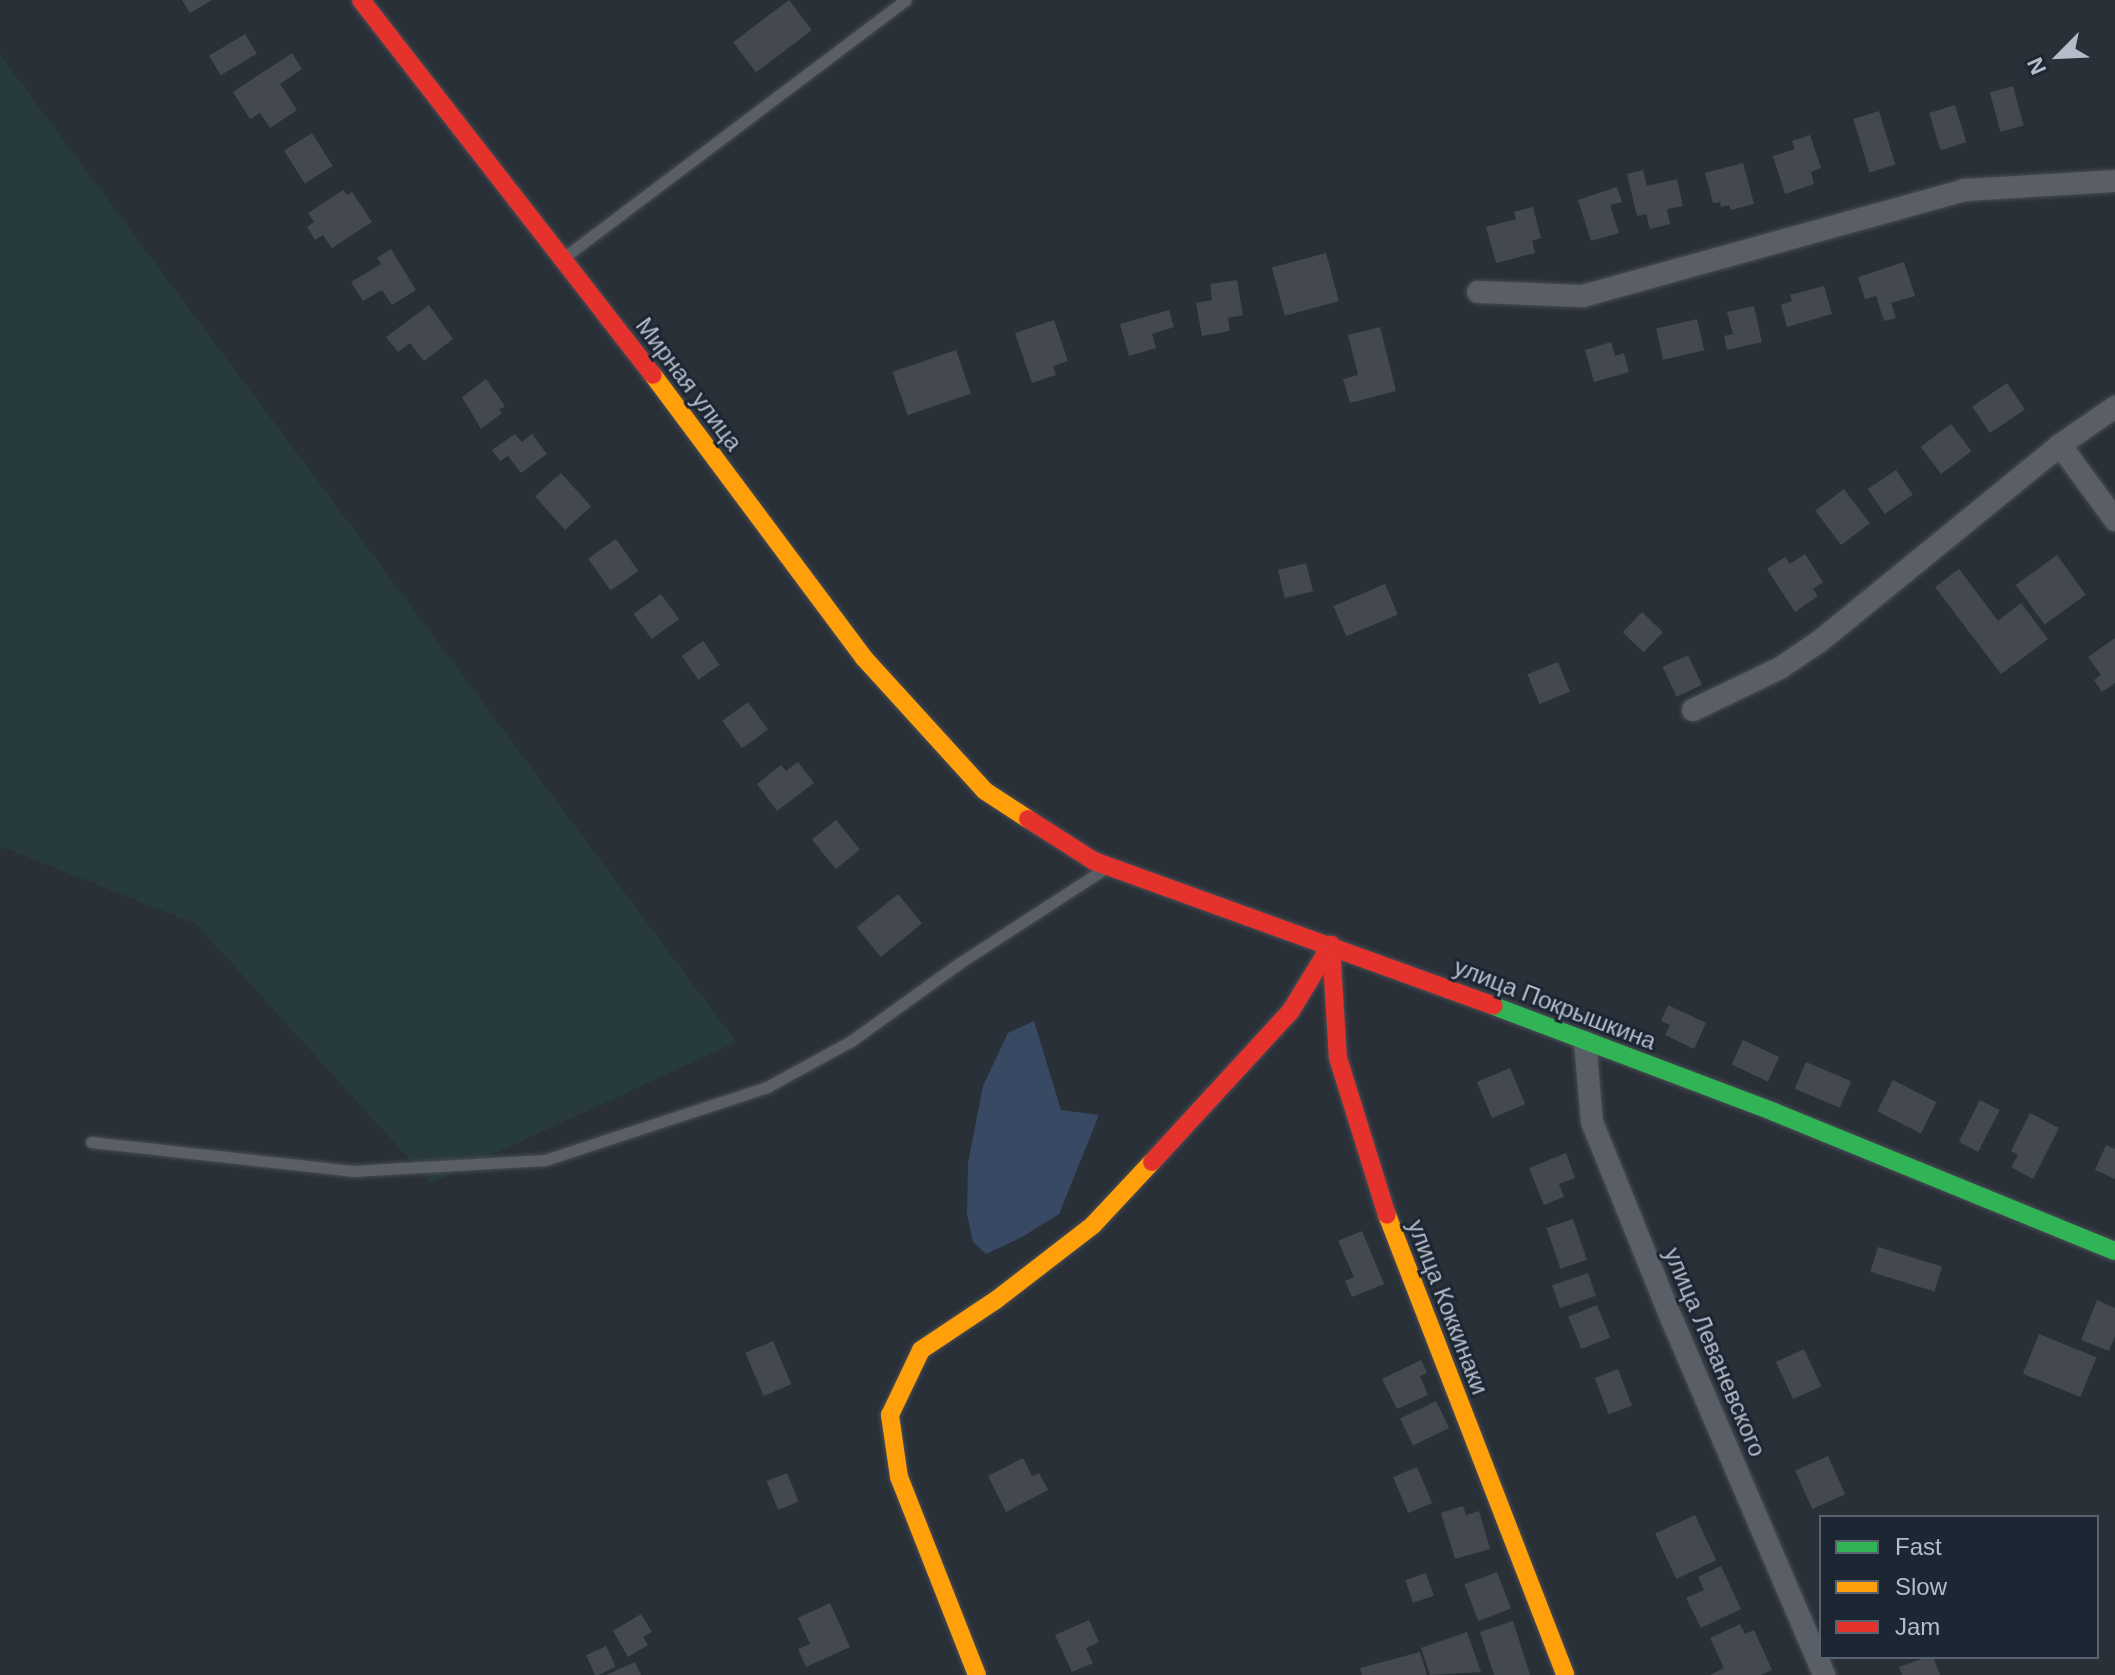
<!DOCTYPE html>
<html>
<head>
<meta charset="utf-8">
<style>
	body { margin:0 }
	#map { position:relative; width:2115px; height:1675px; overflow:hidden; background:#2a3038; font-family:Helvetica,sans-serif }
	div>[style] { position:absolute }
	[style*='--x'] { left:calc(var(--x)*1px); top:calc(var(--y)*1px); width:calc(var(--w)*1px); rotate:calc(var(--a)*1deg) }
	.green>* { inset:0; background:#273a3e }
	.water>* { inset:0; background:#384963 }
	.building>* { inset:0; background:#444950; transform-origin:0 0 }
	.roads { filter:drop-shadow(0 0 2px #484c53) drop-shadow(0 0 2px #484c53) }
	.lane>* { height:11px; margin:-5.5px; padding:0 5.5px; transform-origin:5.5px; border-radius:5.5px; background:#5a5e66 }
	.street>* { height:22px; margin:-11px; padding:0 11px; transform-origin:11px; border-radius:11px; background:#5a5e66 }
	.fast>* { height:18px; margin:-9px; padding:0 9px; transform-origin:9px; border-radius:9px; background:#30b455 }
	.slow>* { height:18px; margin:-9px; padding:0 9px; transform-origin:9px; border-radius:9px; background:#ff9f0a }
	.jam>* { height:18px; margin:-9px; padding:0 9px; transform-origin:9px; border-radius:9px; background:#e5322d }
	span { translate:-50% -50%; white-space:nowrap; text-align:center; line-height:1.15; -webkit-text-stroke:6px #1d2633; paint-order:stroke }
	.street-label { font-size:24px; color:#b4bcc9 }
	.legend { position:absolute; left:1819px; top:1515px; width:280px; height:144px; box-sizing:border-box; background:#1d2633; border:2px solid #59626f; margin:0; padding:10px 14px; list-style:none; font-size:24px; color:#b4bcc9 }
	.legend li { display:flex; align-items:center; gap:16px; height:40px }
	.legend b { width:40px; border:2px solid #59626f }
	.north { position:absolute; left:2019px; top:16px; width:80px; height:80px; -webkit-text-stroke:6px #1d2633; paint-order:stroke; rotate:246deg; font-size:22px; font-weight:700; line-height:32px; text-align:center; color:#b4bcc9 }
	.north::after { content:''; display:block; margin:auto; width:28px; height:36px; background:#b4bcc9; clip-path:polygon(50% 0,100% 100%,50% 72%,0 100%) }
</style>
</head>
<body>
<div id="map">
	<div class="green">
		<i style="clip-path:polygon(0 55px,736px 1042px,431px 1183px,196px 924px,0 846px)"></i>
	</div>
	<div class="water">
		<i style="clip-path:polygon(1034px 1021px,1061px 1110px,1099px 1115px,1059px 1214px,1022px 1237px,986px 1254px,973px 1242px,967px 1214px,968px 1163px,983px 1086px,1008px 1033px)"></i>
	</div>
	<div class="building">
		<i style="clip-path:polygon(182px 0,212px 0,190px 13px)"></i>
		<i style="left:789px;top:0;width:38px;height:70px;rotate:53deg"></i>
		<i style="left:245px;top:34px;width:23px;height:42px;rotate:59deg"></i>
		<i style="clip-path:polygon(292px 53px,302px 69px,280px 84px,297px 110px,270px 128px,260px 113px,250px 119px,233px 92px)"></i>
		<i style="left:2013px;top:86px;width:41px;height:24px;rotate:75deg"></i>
		<i style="left:1955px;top:105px;width:39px;height:27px;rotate:73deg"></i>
		<i style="left:1879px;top:111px;width:56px;height:27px;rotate:73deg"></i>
		<i style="left:312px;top:133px;width:39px;height:33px;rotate:58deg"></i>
		<i style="clip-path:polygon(1810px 135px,1821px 168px,1811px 172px,1814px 184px,1785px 194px,1773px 156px,1795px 149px,1792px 141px)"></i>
		<i style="clip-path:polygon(1743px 163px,1754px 204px,1731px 210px,1729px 205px,1721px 207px,1720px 202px,1713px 203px,1705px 173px)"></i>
		<i style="clip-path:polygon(1643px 170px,1647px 186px,1677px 179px,1683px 206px,1667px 209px,1670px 224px,1650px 229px,1646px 214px,1637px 216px,1627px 174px)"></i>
		<i style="clip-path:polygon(1617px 187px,1622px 202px,1610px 205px,1619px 233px,1591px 241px,1578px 200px)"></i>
		<i style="clip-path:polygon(343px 190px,347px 195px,352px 192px,372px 222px,332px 248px,323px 235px,315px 240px,307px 227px,314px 222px,308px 213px)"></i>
		<i style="clip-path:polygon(1533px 207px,1541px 238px,1532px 241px,1535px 253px,1496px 263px,1486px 227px,1516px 219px,1514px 212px)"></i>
		<i style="clip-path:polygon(391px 249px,416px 290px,392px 305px,382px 290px,363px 301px,351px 282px,381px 264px,377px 258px)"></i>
		<i style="left:1326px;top:253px;width:50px;height:56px;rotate:75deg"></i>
		<i style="clip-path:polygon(1904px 262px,1915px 296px,1891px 303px,1896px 318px,1884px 321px,1876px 296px,1865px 299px,1858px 277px)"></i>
		<i style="clip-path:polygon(1237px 280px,1243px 315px,1228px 318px,1230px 331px,1202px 336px,1196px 303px,1212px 300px,1210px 284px)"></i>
		<i style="clip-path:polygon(1824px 286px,1832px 314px,1787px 327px,1781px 305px,1792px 301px,1790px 295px)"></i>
		<i style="clip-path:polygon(429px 305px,453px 339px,424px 361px,410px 343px,398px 352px,386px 337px)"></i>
		<i style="clip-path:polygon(1754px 306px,1762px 342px,1727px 350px,1724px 336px,1733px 334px,1727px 312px)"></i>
		<i style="clip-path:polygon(1169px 310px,1174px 327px,1152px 334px,1156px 348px,1129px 356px,1120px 324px)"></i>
		<i style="left:1697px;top:319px;width:32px;height:42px;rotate:77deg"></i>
		<i style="clip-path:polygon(1054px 320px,1068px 361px,1053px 366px,1056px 375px,1032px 383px,1015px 333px)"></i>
		<i style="clip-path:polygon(1380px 327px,1396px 391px,1350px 403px,1343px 379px,1358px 375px,1348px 335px)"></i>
		<i style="clip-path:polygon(1611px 342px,1615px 356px,1624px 353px,1629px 372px,1594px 382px,1585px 350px)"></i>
		<i style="left:956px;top:350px;width:46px;height:67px;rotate:71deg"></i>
		<i style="clip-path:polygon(486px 379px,505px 406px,499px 410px,502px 413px,481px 429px,462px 397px)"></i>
		<i style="left:2007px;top:383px;width:32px;height:42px;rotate:56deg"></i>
		<i style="left:1951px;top:424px;width:34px;height:38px;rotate:53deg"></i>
		<i style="clip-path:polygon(515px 434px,522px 442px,532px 434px,547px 454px,521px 473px,508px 456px,500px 461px,492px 450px)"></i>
		<i style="left:1896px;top:470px;width:30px;height:34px;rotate:56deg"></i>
		<i style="left:561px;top:473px;width:45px;height:35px;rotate:48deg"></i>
		<i style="left:1844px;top:489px;width:43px;height:36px;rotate:53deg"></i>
		<i style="left:616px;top:539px;width:39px;height:34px;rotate:55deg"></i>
		<i style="clip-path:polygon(1805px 554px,1823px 582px,1813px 589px,1818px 596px,1795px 612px,1767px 569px,1785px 557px,1790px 564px)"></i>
		<i style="left:2057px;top:555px;width:49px;height:51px;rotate:54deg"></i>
		<i style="left:1306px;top:563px;width:29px;height:29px;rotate:76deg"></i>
		<i style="clip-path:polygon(1959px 569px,1998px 621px,2021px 603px,2048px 639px,2001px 674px,1935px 587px)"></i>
		<i style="left:1385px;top:584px;width:33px;height:56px;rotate:67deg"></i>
		<i style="left:661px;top:594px;width:31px;height:34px;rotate:54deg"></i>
		<i style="left:1642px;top:612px;width:29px;height:28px;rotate:44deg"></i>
		<i style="clip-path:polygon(2115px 638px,2115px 683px,2102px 692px,2094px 680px,2101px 675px,2088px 657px)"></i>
		<i style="left:703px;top:641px;width:29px;height:26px;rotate:55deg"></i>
		<i style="left:1688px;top:655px;width:33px;height:28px;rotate:65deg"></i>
		<i style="left:1558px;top:662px;width:32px;height:33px;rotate:68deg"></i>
		<i style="left:748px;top:702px;width:34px;height:32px;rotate:54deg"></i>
		<i style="clip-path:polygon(798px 762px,814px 783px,777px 811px,757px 784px,781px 765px,786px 771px)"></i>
		<i style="left:836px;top:820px;width:38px;height:31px;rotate:51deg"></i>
		<i style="left:898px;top:894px;width:38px;height:53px;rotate:51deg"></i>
		<i style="clip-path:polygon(1668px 1005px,1706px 1023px,1694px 1049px,1665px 1035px,1670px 1025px,1661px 1021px)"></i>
		<i style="left:1743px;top:1040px;width:40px;height:27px;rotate:25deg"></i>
		<i style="left:1806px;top:1062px;width:49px;height:29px;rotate:23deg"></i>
		<i style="left:1510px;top:1068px;width:39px;height:36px;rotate:67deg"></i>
		<i style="left:1893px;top:1080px;width:49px;height:35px;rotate:27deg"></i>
		<i style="left:1980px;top:1100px;width:22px;height:47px;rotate:27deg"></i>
		<i style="clip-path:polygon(2030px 1113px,2059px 1128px,2033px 1179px,2011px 1167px,2018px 1155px,2011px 1151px)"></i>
		<i style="clip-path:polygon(2106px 1145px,2115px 1149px,2115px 1179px,2095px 1170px)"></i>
		<i style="clip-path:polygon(1566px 1153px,1575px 1178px,1559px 1184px,1564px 1197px,1544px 1205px,1529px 1168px)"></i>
		<i style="left:1573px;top:1219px;width:43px;height:28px;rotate:71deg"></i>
		<i style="clip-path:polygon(1362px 1231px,1384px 1284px,1352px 1297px,1345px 1281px,1354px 1277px,1338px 1241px)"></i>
		<i style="left:1878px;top:1247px;width:67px;height:26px;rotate:17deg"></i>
		<i style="left:1588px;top:1273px;width:24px;height:38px;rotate:71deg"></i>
		<i style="clip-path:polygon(2097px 1300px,2115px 1308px,2115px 1336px,2109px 1351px,2081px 1340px)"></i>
		<i style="left:1597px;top:1305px;width:35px;height:31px;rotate:68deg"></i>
		<i style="left:2039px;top:1334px;width:62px;height:43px;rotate:22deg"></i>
		<i style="left:773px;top:1341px;width:47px;height:30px;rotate:67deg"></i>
		<i style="left:1804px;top:1349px;width:41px;height:31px;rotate:65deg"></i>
		<i style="clip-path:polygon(1421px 1360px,1427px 1373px,1420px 1376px,1428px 1395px,1397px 1409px,1382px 1379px)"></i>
		<i style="left:1618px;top:1369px;width:39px;height:25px;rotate:69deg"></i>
		<i style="left:1436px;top:1401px;width:30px;height:40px;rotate:64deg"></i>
		<i style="left:1828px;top:1456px;width:42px;height:36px;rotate:66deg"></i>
		<i style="clip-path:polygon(1023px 1458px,1032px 1476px,1039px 1473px,1048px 1490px,1006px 1512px,988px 1476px)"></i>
		<i style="left:1417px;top:1467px;width:39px;height:26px;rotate:67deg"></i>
		<i style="left:787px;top:1473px;width:31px;height:22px;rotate:68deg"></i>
		<i style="clip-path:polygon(1463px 1506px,1466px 1515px,1479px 1511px,1490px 1549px,1455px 1559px,1441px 1513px)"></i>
		<i style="left:1695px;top:1515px;width:50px;height:44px;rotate:65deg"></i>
		<i style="clip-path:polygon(1721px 1566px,1741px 1609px,1701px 1628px,1686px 1598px,1704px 1590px,1698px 1577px)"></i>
		<i style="left:1497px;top:1572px;width:39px;height:35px;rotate:69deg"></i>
		<i style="left:1426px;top:1573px;width:24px;height:22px;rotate:71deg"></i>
		<i style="clip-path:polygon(830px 1603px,850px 1647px,806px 1667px,798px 1649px,810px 1644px,798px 1618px)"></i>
		<i style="clip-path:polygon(641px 1614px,652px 1632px,643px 1637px,648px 1645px,628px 1657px,613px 1631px)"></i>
		<i style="clip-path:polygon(1089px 1620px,1099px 1642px,1086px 1648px,1093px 1663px,1072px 1672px,1055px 1635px)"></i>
		<i style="clip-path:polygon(1513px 1621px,1530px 1675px,1494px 1675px,1480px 1632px)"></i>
		<i style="clip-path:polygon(1740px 1624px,1745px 1634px,1754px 1630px,1772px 1670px,1761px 1675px,1710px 1675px,1724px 1668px,1710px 1638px)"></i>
		<i style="clip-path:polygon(1467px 1632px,1481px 1672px,1430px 1675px,1421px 1648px)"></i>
		<i style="left:606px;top:1646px;width:23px;height:22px;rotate:65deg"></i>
		<i style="clip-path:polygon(1420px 1652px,1427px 1675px,1362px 1675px,1360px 1668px)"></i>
		<i style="clip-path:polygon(1927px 1657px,1933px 1657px,1940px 1675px,1902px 1675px,1899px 1667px)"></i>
		<i style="clip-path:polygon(635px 1662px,641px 1675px,606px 1675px)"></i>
	</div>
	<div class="roads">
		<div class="lane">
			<i style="--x:567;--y:255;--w:424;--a:-37"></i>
			<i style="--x:91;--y:1142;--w:263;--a:6.3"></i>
			<i style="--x:352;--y:1171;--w:193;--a:-3.3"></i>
			<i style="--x:545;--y:1160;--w:234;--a:-18.2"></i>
			<i style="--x:767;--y:1087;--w:96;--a:-28.7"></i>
			<i style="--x:851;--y:1041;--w:135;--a:-35.7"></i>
			<i style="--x:961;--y:962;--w:171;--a:-33"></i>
		</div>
		<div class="street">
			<i style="--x:1478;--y:292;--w:105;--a:2.2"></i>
			<i style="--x:1583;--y:296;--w:395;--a:-15.5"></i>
			<i style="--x:1964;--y:190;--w:151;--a:-3.4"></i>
			<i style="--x:2060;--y:445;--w:93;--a:53.7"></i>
			<i style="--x:1693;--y:710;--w:97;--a:-25.8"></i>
			<i style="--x:1780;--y:668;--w:48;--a:-34"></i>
			<i style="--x:1820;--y:641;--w:310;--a:-39.2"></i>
			<i style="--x:2060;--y:445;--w:67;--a:-34.6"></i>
			<i style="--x:1585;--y:1042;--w:80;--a:85"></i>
			<i style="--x:1592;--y:1122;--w:216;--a:68"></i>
			<i style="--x:1673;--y:1322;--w:384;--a:66.8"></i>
		</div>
		<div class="fast">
			<i style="--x:1494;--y:1006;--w:299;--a:20.7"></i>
			<i style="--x:1774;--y:1112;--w:368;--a:22.2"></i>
		</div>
		<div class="slow">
			<i style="--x:653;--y:375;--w:353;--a:53.3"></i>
			<i style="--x:864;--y:658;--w:180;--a:47.7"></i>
			<i style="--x:985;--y:791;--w:51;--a:33.1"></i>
			<i style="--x:1387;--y:1215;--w:493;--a:68.8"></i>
			<i style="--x:977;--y:1675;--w:213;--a:-111.5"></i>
			<i style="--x:899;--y:1477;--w:63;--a:-98.3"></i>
			<i style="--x:890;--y:1415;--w:72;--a:-64.5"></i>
			<i style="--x:921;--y:1350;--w:90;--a:-33.7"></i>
			<i style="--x:996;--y:1300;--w:123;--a:-37.7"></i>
			<i style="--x:1093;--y:1225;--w:86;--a:-46.9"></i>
		</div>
		<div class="jam">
			<i style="--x:361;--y:0;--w:475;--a:52.1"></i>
			<i style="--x:1028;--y:819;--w:78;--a:32.5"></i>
			<i style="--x:1094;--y:861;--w:425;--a:19.9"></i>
			<i style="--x:1331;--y:945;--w:113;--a:86.5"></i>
			<i style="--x:1338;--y:1058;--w:164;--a:72.7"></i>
			<i style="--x:1152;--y:1162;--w:204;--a:-47.4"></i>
			<i style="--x:1290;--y:1012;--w:79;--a:-58.5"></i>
		</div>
	</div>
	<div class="street-label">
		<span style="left:689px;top:384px;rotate:53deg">Мирная улица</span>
		<span style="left:1555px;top:1004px;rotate:21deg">улица Покрышкина</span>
		<span style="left:1448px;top:1307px;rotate:69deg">улица Коккинаки</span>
		<span style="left:1715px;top:1352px;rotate:67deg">улица Леваневского</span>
	</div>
	<ul class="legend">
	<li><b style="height:10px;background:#30b455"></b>Fast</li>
	<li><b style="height:10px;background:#ff9f0a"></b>Slow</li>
	<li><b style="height:10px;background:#e5322d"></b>Jam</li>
	</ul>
	<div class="north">N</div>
</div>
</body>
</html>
